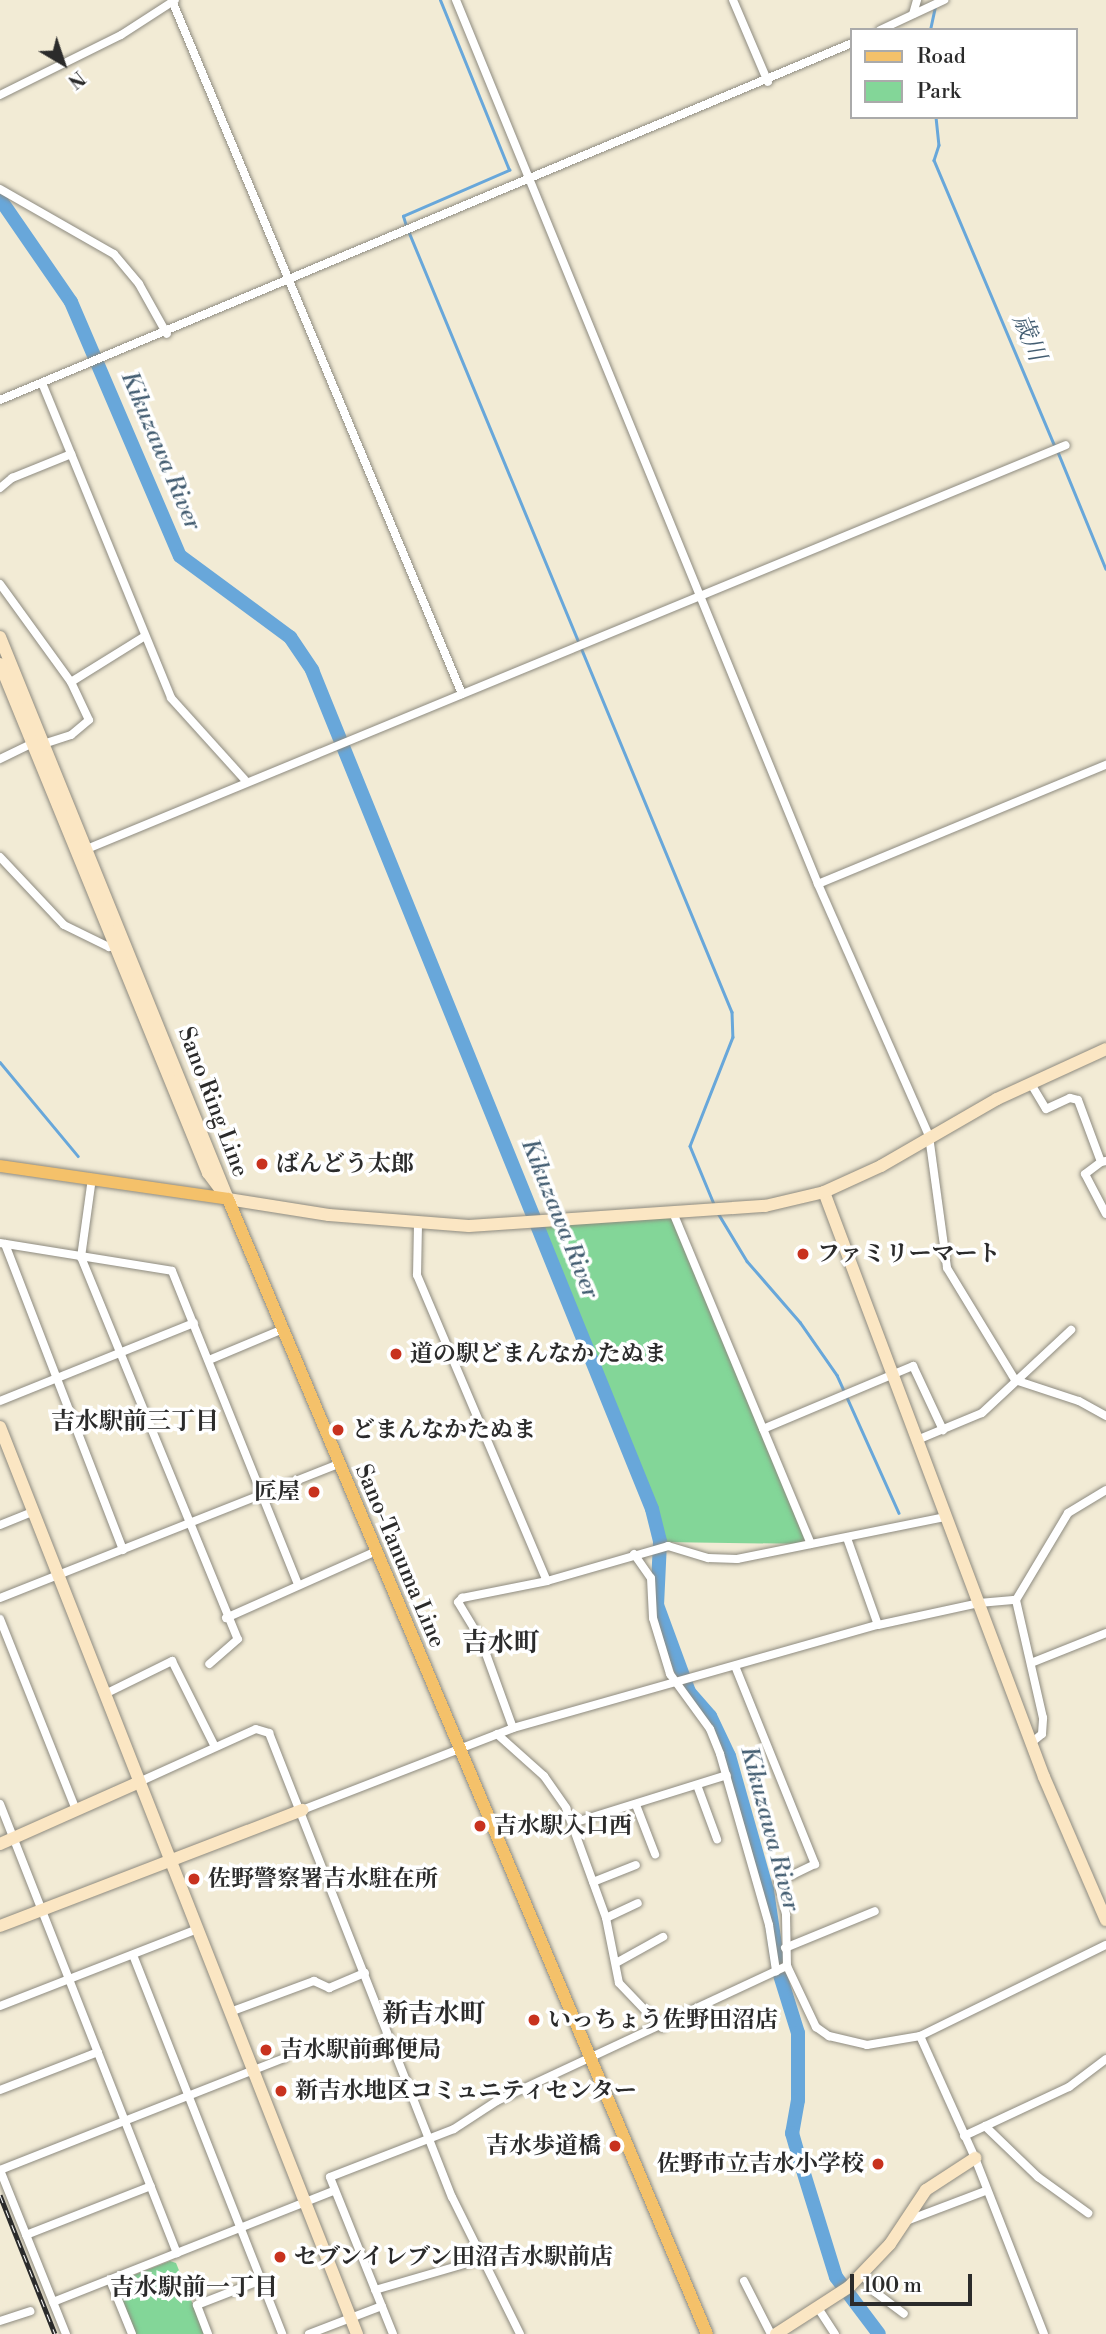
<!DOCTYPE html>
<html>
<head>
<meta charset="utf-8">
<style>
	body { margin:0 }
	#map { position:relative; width:1106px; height:2334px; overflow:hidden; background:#f2ebd5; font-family:"Libre Bodoni","Noto Serif JP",serif }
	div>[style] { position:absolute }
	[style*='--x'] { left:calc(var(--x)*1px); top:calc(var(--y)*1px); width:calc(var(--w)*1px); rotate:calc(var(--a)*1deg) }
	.green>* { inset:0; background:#83d698 }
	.stream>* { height:2.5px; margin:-1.25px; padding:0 1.25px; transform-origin:1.25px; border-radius:1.25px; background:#68a7da }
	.river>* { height:14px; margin:-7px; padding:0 7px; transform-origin:7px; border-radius:7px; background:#68a7da }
	.roads { filter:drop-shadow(0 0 2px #8e8b80) drop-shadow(0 0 2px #8e8b80) }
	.street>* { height:8px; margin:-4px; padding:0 4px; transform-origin:4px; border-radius:4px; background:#fff }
	.secondary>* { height:12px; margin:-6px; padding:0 6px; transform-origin:6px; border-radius:6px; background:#fbe6c3 }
	.primary>* { height:12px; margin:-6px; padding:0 6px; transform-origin:6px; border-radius:6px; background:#f4c16a }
	.rail>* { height:5px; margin-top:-2.5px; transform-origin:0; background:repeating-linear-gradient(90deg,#fff 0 8px,#2b2b2b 0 16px); box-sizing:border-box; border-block:2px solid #2b2b2b }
	.dots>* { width:19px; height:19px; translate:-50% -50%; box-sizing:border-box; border:4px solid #fff; border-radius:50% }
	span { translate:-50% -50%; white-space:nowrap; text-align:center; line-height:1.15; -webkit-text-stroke:7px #fff; paint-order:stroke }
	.street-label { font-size:23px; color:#2b2b2b }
	.poi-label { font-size:23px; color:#2b2b2b; font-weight:700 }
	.left { translate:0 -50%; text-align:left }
	.right { translate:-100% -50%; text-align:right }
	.water-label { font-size:24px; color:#435d71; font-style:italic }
	.neighbourhood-label { font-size:24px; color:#2b2b2b; font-weight:700 }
	.quarter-label { font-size:26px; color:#2b2b2b; font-weight:700 }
	.legend { position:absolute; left:850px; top:28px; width:228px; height:91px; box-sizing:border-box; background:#fff; border:2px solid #aaa; margin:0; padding:9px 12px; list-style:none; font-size:21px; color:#2b2b2b }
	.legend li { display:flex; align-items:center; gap:14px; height:35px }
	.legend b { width:35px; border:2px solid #aaa }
	.north { position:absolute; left:28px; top:28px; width:70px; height:70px; -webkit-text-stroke:5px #fff; paint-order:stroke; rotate:141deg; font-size:19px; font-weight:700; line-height:28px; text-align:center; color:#2b2b2b }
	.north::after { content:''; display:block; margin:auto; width:24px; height:32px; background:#2b2b2b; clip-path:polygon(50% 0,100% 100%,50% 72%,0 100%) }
	.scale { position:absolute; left:850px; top:2274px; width:122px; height:32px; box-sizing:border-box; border:4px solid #2b2b2b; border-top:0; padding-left:9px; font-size:21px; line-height:24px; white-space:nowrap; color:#2b2b2b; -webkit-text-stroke:5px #fff; paint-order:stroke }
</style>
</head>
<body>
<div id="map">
	<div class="green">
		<i style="clip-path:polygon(674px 1215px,811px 1544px,660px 1542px,652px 1509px,571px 1308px,542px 1222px)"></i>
		<i style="clip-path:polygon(170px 2261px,176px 2263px,205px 2334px,136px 2334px,117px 2286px,119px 2281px)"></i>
	</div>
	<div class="stream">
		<i style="--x:930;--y:30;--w:25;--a:-78"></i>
		<i style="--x:936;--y:117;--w:28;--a:84"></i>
		<i style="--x:939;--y:145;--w:16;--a:108"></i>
		<i style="--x:934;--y:160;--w:311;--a:67.1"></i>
		<i style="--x:406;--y:226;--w:10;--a:-107"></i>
		<i style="--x:403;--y:216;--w:116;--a:-23.5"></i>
		<i style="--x:509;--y:170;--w:183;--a:-112.1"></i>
		<i style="--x:409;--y:232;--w:844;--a:67.51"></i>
		<i style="--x:732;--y:1012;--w:25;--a:88"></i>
		<i style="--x:733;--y:1037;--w:117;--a:111.5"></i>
		<i style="--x:690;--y:1146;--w:63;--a:67.5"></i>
		<i style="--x:1058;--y:452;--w:126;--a:67.7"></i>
		<i style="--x:0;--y:1062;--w:122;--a:50.3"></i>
		<i style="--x:718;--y:1213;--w:56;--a:58.9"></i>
		<i style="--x:747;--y:1261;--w:81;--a:49"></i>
		<i style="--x:800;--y:1322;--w:65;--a:55.1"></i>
		<i style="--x:837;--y:1375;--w:151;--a:65.8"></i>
	</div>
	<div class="river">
		<i style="--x:0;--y:199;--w:125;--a:55.4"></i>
		<i style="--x:71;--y:302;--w:276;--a:66.8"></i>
		<i style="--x:180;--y:556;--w:137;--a:36.4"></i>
		<i style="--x:290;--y:637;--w:40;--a:56"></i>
		<i style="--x:312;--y:670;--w:905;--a:67.94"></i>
		<i style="--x:652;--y:1509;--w:34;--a:76"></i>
		<i style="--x:660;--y:1542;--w:63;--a:92.7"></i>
		<i style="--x:657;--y:1605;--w:93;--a:69.8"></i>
		<i style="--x:689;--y:1692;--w:32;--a:49"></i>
		<i style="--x:710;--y:1716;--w:44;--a:64.6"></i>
		<i style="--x:729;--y:1756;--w:139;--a:74.2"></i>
		<i style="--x:767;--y:1890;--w:83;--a:81.7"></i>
		<i style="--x:779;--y:1972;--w:64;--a:72.7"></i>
		<i style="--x:798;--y:2033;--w:67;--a:90"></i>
		<i style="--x:798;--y:2100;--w:34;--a:100"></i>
		<i style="--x:792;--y:2133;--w:32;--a:74"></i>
		<i style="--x:801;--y:2164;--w:118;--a:72.8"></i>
		<i style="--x:836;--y:2277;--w:71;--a:53"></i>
	</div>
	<div class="roads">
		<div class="street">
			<i style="--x:456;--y:0;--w:955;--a:67.73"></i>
			<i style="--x:818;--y:884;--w:275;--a:66.2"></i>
			<i style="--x:929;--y:1136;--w:133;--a:82.2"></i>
			<i style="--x:947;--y:1268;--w:131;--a:58.7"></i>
			<i style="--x:1015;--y:1380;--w:67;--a:18.2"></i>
			<i style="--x:1079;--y:1401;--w:31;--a:29"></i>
			<i style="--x:733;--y:0;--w:89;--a:66.9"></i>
			<i style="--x:173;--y:3;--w:749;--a:67.3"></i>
			<i style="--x:913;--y:14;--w:15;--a:-74"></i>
			<i style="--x:880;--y:30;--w:71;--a:-25.1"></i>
			<i style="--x:0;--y:95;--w:135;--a:-26.4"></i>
			<i style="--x:121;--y:35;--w:64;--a:-32.9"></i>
			<i style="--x:0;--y:189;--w:131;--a:29.7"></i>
			<i style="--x:114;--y:254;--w:39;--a:50"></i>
			<i style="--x:139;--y:284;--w:57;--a:60.8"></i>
			<i style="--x:42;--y:383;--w:340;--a:67.7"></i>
			<i style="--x:171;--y:698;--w:110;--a:47.9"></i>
			<i style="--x:0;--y:400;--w:924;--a:-22.73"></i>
			<i style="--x:0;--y:488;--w:16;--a:-40"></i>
			<i style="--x:12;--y:478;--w:64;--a:-22.1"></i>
			<i style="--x:0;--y:584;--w:121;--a:54.1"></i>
			<i style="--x:71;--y:682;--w:42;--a:64.7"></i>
			<i style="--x:89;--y:720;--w:23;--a:140"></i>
			<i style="--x:71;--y:735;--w:28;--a:162"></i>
			<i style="--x:44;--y:744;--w:11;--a:-175"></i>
			<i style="--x:33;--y:743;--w:37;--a:154"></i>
			<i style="--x:71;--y:682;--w:87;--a:-31.9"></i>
			<i style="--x:82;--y:851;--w:1064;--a:-22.42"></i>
			<i style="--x:0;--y:857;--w:93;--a:46.7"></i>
			<i style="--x:64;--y:925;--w:50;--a:26.1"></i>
			<i style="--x:109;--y:947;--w:8;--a:-23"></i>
			<i style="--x:818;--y:884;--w:312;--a:-22.5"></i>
			<i style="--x:1031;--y:1084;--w:29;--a:59"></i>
			<i style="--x:1046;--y:1109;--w:26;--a:-25"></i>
			<i style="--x:1070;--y:1098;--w:8;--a:14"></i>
			<i style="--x:1078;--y:1100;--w:66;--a:69.6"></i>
			<i style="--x:1101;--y:1162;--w:5;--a:-11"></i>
			<i style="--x:1101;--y:1162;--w:20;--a:143"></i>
			<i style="--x:1085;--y:1174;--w:45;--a:62.3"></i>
			<i style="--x:92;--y:1178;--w:80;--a:97.9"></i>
			<i style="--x:81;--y:1257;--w:413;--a:67.7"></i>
			<i style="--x:238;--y:1639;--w:38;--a:139"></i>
			<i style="--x:674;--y:1215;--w:356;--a:67.4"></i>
			<i style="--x:418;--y:1224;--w:51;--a:91.1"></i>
			<i style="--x:417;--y:1275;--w:332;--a:67"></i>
			<i style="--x:0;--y:1243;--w:174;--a:9.2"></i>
			<i style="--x:172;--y:1271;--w:338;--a:68.1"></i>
			<i style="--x:5;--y:1244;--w:328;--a:68.9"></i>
			<i style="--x:209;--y:1360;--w:80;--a:-22.7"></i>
			<i style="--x:0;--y:1401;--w:209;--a:-21.9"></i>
			<i style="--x:763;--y:1429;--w:163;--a:-22.8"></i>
			<i style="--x:913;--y:1366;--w:71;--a:64.9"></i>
			<i style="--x:917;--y:1440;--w:70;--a:-22.6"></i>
			<i style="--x:982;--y:1413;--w:122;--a:-43"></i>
			<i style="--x:0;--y:1525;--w:35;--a:-22"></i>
			<i style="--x:847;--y:1538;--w:92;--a:70.4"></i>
			<i style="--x:634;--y:1554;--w:29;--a:55"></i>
			<i style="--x:651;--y:1578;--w:40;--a:87.1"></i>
			<i style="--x:653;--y:1618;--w:59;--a:73.1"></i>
			<i style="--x:670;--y:1674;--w:68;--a:54"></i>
			<i style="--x:710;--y:1729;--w:27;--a:68"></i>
			<i style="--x:720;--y:1754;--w:178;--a:74"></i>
			<i style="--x:769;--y:1925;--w:47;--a:81.3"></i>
			<i style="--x:0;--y:1598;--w:365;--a:-21.6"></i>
			<i style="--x:226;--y:1618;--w:162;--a:-24"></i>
			<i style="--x:0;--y:1619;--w:206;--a:68.3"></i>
			<i style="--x:1031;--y:1663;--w:81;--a:-21.8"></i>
			<i style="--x:735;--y:1666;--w:214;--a:68"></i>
			<i style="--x:815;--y:1864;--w:41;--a:154.1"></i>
			<i style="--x:778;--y:1882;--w:34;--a:76"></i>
			<i style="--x:786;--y:1915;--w:51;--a:88.9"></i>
			<i style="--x:787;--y:1966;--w:68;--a:64.6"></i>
			<i style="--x:816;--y:2027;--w:16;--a:35"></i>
			<i style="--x:829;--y:2036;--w:39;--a:13"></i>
			<i style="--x:867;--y:2045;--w:54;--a:-9.6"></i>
			<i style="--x:920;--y:2036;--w:207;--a:-26.1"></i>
			<i style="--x:105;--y:1694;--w:75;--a:-26.2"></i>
			<i style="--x:172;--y:1661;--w:96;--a:63.4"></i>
			<i style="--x:513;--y:1728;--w:94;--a:-110"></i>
			<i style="--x:481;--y:1640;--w:44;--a:-121.2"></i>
			<i style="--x:458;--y:1602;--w:6;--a:-45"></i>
			<i style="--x:462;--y:1598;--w:87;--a:-11.3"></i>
			<i style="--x:547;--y:1581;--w:126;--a:-16.1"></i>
			<i style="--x:668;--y:1546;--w:42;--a:16.7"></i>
			<i style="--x:708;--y:1558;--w:29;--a:2"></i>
			<i style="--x:737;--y:1559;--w:213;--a:-11.4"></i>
			<i style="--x:497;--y:1734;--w:63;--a:41.8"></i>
			<i style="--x:544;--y:1776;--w:39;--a:55"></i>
			<i style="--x:566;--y:1808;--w:117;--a:70"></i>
			<i style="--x:606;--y:1918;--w:66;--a:78.7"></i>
			<i style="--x:619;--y:1983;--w:62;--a:46.3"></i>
			<i style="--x:1031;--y:1743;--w:14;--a:-39"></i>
			<i style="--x:1042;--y:1734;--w:16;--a:-86"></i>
			<i style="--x:1043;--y:1718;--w:121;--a:-102.9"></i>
			<i style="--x:1016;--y:1600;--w:101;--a:-59.1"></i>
			<i style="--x:1068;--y:1513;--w:44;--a:-31.2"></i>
			<i style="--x:139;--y:1782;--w:128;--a:-24.4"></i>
			<i style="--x:256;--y:1729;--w:14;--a:17"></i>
			<i style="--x:269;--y:1733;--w:499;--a:68.5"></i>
			<i style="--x:452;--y:2197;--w:153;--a:63.6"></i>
			<i style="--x:697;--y:1785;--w:58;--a:69.7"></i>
			<i style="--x:0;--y:1804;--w:483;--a:68.5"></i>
			<i style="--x:636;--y:1805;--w:53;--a:68.8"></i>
			<i style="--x:302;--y:1810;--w:226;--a:-21.2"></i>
			<i style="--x:513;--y:1728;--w:379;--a:-15.8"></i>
			<i style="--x:878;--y:1625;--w:103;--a:-12.3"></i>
			<i style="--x:979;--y:1603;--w:37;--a:-5"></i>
			<i style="--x:573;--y:1823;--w:161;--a:-17.3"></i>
			<i style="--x:593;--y:1882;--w:46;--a:-21.6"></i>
			<i style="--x:606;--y:1918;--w:35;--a:-25"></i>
			<i style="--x:785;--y:1948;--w:97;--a:-22.3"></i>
			<i style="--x:133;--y:1955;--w:407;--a:68.5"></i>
			<i style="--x:616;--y:1963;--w:54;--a:-29"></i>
			<i style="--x:0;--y:2006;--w:212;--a:-21.3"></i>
			<i style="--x:230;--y:2012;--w:90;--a:-20.3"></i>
			<i style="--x:314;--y:1981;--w:17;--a:25"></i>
			<i style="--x:329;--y:1988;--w:39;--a:-23"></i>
			<i style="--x:920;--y:2036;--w:134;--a:65.7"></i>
			<i style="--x:975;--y:2158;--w:189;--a:68.6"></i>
			<i style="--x:0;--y:2090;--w:105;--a:-21.2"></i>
			<i style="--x:985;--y:2126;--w:74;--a:43.9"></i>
			<i style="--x:1038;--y:2177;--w:62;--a:35.8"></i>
			<i style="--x:964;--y:2136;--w:116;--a:-25"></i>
			<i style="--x:1069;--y:2087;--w:46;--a:-37.1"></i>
			<i style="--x:0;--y:2170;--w:306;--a:-21.5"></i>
			<i style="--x:0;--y:2170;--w:177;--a:68.1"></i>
			<i style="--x:906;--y:2221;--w:85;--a:-20.8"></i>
			<i style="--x:26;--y:2235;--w:134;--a:-21.4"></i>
			<i style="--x:862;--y:2273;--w:23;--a:56"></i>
			<i style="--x:875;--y:2292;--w:36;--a:37"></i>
			<i style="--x:110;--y:2280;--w:58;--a:67.8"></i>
			<i style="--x:744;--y:2281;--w:59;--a:63"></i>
			<i style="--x:375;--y:2290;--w:111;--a:-16.2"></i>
			<i style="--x:53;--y:2302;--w:302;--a:-21.6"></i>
			<i style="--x:818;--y:2308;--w:31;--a:57"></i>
			<i style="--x:0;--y:2321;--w:32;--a:-18"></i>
			<i style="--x:208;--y:2334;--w:31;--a:-111"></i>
			<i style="--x:197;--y:2305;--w:69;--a:-21.3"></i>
			<i style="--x:309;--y:2334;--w:78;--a:-21"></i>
			<i style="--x:393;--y:2334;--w:169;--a:-111.9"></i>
			<i style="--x:330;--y:2177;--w:133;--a:-21.2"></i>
			<i style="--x:454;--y:2129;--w:51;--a:-33.1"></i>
			<i style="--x:497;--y:2101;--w:320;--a:-25"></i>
		</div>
		<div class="secondary">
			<i style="--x:0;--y:637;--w:606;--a:67.92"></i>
			<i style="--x:0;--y:664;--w:550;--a:67.77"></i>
			<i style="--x:208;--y:1173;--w:25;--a:53"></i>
			<i style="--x:824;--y:1192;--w:625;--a:69.39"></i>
			<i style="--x:1044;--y:1777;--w:156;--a:66.6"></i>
			<i style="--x:228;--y:1199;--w:102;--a:9"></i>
			<i style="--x:329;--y:1215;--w:140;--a:4.5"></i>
			<i style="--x:469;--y:1226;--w:297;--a:-3.9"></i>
			<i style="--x:765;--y:1206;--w:61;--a:-13.3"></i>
			<i style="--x:824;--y:1192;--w:63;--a:-24.5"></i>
			<i style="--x:881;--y:1166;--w:134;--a:-30"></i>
			<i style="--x:997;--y:1099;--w:120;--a:-24.6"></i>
			<i style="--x:0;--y:1427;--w:975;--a:68.52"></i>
			<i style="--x:0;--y:1844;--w:152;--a:-24"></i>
			<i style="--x:0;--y:1926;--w:324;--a:-21"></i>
			<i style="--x:776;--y:2334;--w:87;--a:-32.8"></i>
			<i style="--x:849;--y:2287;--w:59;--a:-46.4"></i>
			<i style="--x:890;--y:2244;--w:65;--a:-56.3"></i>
			<i style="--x:926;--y:2190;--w:59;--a:-33.1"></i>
		</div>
		<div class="primary">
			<i style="--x:0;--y:1166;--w:230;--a:8.2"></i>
			<i style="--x:228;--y:1199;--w:1232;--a:67.12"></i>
		</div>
	</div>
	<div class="rail">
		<i style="--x:0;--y:2195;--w:149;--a:68.4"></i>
	</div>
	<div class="dots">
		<i style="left:262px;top:1164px;background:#c8321e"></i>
		<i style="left:803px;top:1254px;background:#c8321e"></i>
		<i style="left:396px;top:1354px;background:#c8321e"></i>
		<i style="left:338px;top:1430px;background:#c8321e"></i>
		<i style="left:314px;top:1492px;background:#c8321e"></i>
		<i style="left:480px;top:1826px;background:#c8321e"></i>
		<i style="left:194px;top:1879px;background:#c8321e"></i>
		<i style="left:534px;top:2020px;background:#c8321e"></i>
		<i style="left:266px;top:2050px;background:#c8321e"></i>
		<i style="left:281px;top:2091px;background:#c8321e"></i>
		<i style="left:615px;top:2146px;background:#c8321e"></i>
		<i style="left:878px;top:2164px;background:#c8321e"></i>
		<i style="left:280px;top:2257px;background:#c8321e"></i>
	</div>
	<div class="street-label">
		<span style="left:213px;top:1102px;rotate:69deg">Sano Ring Line</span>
		<span style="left:400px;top:1556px;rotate:67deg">Sano-Tanuma Line</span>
	</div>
	<div class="poi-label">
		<span class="left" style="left:276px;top:1164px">ばんどう太郎</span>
		<span class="left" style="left:817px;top:1254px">ファミリーマート</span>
		<span class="left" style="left:410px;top:1354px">道の駅どまんなか たぬま</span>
		<span class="left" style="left:352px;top:1430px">どまんなかたぬま</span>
		<span class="right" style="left:300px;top:1492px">匠屋</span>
		<span class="left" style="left:494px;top:1826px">吉水駅入口西</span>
		<span class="left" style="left:208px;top:1879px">佐野警察署吉水駐在所</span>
		<span class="left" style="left:548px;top:2020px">いっちょう佐野田沼店</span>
		<span class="left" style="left:280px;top:2050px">吉水駅前郵便局</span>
		<span class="left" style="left:295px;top:2091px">新吉水地区コミュニティセンター</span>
		<span class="right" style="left:601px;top:2146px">吉水歩道橋</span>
		<span class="right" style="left:864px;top:2164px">佐野市立吉水小学校</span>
		<span class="left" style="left:294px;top:2257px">セブンイレブン田沼吉水駅前店</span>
	</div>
	<div class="water-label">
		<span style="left:1028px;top:338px;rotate:67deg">歳川</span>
		<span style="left:160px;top:451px;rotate:67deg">Kikuzawa River</span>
		<span style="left:559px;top:1219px;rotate:68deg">Kikuzawa River</span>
		<span style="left:769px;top:1829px;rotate:75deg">Kikuzawa River</span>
	</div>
	<div class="neighbourhood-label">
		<span style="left:135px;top:1423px">吉水駅前三丁目</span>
		<span style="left:194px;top:2289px">吉水駅前一丁目</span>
	</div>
	<div class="quarter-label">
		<span style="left:501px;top:1644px">吉水町</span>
		<span style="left:434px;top:2015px">新吉水町</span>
	</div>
	<ul class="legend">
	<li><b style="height:9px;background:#f4c16a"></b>Road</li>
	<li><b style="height:19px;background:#83d698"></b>Park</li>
	</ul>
	<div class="north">N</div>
	<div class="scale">100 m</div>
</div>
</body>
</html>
